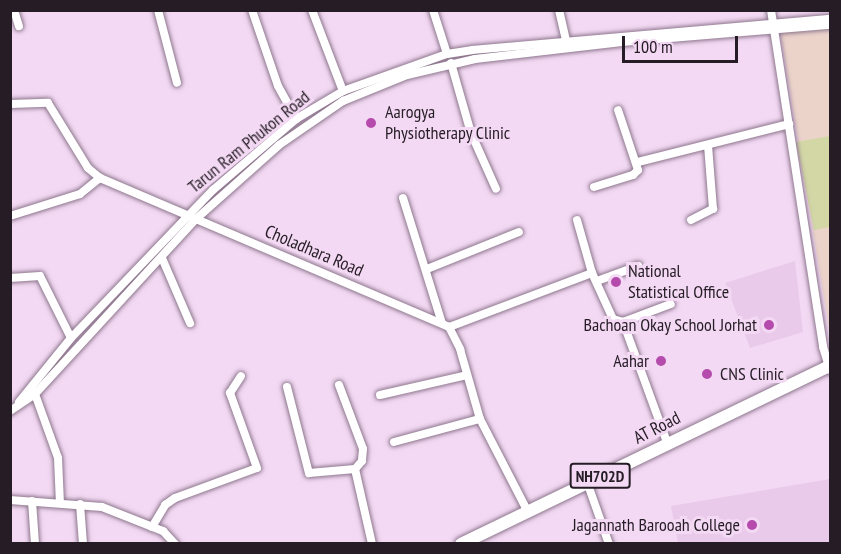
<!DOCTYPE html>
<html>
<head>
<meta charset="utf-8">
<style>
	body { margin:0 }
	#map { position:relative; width:841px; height:554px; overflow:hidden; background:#f3d9f3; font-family:"PT Sans Narrow",sans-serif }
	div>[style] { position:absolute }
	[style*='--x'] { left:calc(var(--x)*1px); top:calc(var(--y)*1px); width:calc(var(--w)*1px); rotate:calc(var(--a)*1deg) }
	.commercial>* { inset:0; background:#ebd3ca }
	.built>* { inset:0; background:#eacaea }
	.green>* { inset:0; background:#d3d7a6 }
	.roads { filter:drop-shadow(0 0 2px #8e778e) drop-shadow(0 0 2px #8e778e) }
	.minor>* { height:8px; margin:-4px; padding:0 4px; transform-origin:4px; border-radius:4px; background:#fff }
	.highway>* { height:12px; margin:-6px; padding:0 6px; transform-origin:6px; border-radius:6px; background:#fff }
	.dots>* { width:16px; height:16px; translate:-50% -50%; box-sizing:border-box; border:3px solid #f3d9f3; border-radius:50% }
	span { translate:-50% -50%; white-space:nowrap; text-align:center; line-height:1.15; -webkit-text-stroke:6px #f3d9f3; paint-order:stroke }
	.shield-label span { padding:2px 4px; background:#f3d9f3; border:2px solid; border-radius:4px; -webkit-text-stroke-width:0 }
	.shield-label { font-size:16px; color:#251c25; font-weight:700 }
	.poi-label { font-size:18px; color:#251c25 }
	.left { translate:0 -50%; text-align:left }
	.right { translate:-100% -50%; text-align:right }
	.street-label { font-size:18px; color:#251c25 }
	.frame { position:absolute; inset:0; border:12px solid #251c25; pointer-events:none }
	.scale { position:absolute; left:622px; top:36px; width:116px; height:27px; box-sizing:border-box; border:3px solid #251c25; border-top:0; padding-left:8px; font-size:18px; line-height:21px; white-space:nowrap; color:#251c25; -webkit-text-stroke:4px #f3d9f3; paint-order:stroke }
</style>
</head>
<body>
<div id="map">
	<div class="commercial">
		<i style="clip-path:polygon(830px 28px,830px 335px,780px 30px)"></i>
	</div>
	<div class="built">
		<i style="clip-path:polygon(795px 261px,803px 332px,750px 348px,725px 283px)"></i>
		<i style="clip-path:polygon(830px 479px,830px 543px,678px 543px,671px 506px)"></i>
	</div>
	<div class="green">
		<i style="clip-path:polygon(830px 136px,830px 227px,814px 230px,796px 142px)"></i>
	</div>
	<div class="roads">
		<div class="minor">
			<i style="--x:14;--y:10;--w:17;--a:73"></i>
			<i style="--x:158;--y:10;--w:75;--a:75.4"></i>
			<i style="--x:252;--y:10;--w:80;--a:71.1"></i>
			<i style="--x:278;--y:86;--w:38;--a:61"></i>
			<i style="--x:312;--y:10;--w:87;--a:69.1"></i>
			<i style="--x:433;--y:10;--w:46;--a:72.3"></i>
			<i style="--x:559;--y:10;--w:32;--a:77"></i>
			<i style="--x:771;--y:10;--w:341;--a:81.2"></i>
			<i style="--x:823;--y:347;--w:24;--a:73"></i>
			<i style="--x:451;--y:63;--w:73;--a:74.1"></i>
			<i style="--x:471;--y:133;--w:61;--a:65.9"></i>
			<i style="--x:10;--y:104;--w:38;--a:-2"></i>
			<i style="--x:48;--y:103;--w:76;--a:58.4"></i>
			<i style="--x:88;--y:168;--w:16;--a:40"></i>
			<i style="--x:100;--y:178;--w:379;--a:23.1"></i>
			<i style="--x:449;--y:327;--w:25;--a:63"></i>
			<i style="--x:460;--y:349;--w:73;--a:74.1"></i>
			<i style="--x:480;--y:419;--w:105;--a:62.7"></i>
			<i style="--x:638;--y:162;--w:156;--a:-14.1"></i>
			<i style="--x:594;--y:187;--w:41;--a:-17.1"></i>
			<i style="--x:633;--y:175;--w:7;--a:-45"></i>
			<i style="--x:638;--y:170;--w:63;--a:-108.4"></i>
			<i style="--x:403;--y:198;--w:131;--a:72.7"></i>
			<i style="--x:10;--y:216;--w:73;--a:-17.4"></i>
			<i style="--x:80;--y:194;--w:26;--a:-39"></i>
			<i style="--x:577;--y:220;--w:55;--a:74.2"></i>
			<i style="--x:592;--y:273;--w:51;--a:65.5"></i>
			<i style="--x:613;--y:319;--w:10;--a:17"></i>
			<i style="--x:623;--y:322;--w:51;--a:-20.6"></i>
			<i style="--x:691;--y:220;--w:25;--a:-27"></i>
			<i style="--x:713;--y:209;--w:64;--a:-94.5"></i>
			<i style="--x:162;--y:258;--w:71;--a:66.7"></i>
			<i style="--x:427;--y:269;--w:99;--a:-21.9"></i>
			<i style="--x:10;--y:278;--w:30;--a:-4"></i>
			<i style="--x:40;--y:276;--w:69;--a:63.4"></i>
			<i style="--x:597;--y:281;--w:44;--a:-20.1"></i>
			<i style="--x:623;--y:322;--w:128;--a:69.9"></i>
			<i style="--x:449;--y:327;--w:153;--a:-20.7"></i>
			<i style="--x:339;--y:385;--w:68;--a:69.4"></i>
			<i style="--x:363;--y:449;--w:12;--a:95"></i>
			<i style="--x:362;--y:461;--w:11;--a:131"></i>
			<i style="--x:355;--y:469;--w:77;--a:77.2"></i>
			<i style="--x:287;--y:387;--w:89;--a:75.7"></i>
			<i style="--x:309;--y:473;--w:46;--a:-5"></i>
			<i style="--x:35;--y:394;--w:68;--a:70.2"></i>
			<i style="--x:58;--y:458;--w:45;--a:87.5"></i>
			<i style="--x:380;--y:395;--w:89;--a:-12.9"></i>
			<i style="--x:19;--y:402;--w:82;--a:-50.9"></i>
			<i style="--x:71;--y:338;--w:205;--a:-46.2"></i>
			<i style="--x:213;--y:190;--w:109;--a:-40.5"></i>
			<i style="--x:296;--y:119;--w:55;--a:-30.8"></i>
			<i style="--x:343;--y:91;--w:110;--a:-19.6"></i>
			<i style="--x:447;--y:54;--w:26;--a:-9"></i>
			<i style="--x:473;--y:50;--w:358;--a:-5"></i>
			<i style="--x:10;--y:411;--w:30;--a:-34"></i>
			<i style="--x:35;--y:394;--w:238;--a:-47.4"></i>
			<i style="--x:196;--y:219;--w:111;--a:-41.7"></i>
			<i style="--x:279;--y:145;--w:78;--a:-34.5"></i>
			<i style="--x:343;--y:101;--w:69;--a:-22.1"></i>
			<i style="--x:407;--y:75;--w:70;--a:-13.2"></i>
			<i style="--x:475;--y:59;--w:148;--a:-6.6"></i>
			<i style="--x:622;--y:42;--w:209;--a:-4.7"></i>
			<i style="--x:394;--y:442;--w:89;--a:-15"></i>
			<i style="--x:587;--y:482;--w:66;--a:70.5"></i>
			<i style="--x:10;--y:500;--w:92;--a:4.4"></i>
			<i style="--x:102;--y:507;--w:66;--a:21.5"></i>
			<i style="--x:163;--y:531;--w:18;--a:47"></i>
			<i style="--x:32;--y:501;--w:43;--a:86"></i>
			<i style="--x:80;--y:504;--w:40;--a:85.7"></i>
			<i style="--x:152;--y:527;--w:26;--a:-59"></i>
			<i style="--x:165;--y:505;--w:12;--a:-35"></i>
			<i style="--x:175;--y:498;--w:87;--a:-20.1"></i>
			<i style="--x:257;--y:468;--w:80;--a:-109.8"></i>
			<i style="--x:230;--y:393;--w:20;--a:-57"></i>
		</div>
		<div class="highway">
			<i style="--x:461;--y:544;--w:410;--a:-25.8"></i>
		</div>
	</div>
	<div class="dots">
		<i style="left:371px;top:123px;background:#b54bac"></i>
		<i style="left:616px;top:282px;background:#b54bac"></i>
		<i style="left:769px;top:325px;background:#b54bac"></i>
		<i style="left:661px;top:361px;background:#b54bac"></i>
		<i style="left:707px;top:374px;background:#b54bac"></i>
		<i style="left:752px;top:525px;background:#b54bac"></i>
	</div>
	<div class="shield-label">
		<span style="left:600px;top:476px">NH702D</span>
	</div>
	<div class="poi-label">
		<span class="left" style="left:385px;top:123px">Aarogya<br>Physiotherapy Clinic</span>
		<span class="left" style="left:628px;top:282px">National<br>Statistical Office</span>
		<span class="right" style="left:757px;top:325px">Bachoan Okay School Jorhat</span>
		<span class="right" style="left:649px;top:361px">Aahar</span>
		<span class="left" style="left:720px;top:374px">CNS Clinic</span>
		<span class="right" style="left:740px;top:525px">Jagannath Barooah College</span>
	</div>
	<div class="street-label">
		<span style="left:249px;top:142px;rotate:-39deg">Tarun Ram Phukon Road</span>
		<span style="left:314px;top:251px;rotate:23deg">Choladhara Road</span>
		<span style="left:657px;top:428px;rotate:-27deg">AT Road</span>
	</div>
	<div class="frame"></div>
	<div class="scale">100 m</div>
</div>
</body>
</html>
